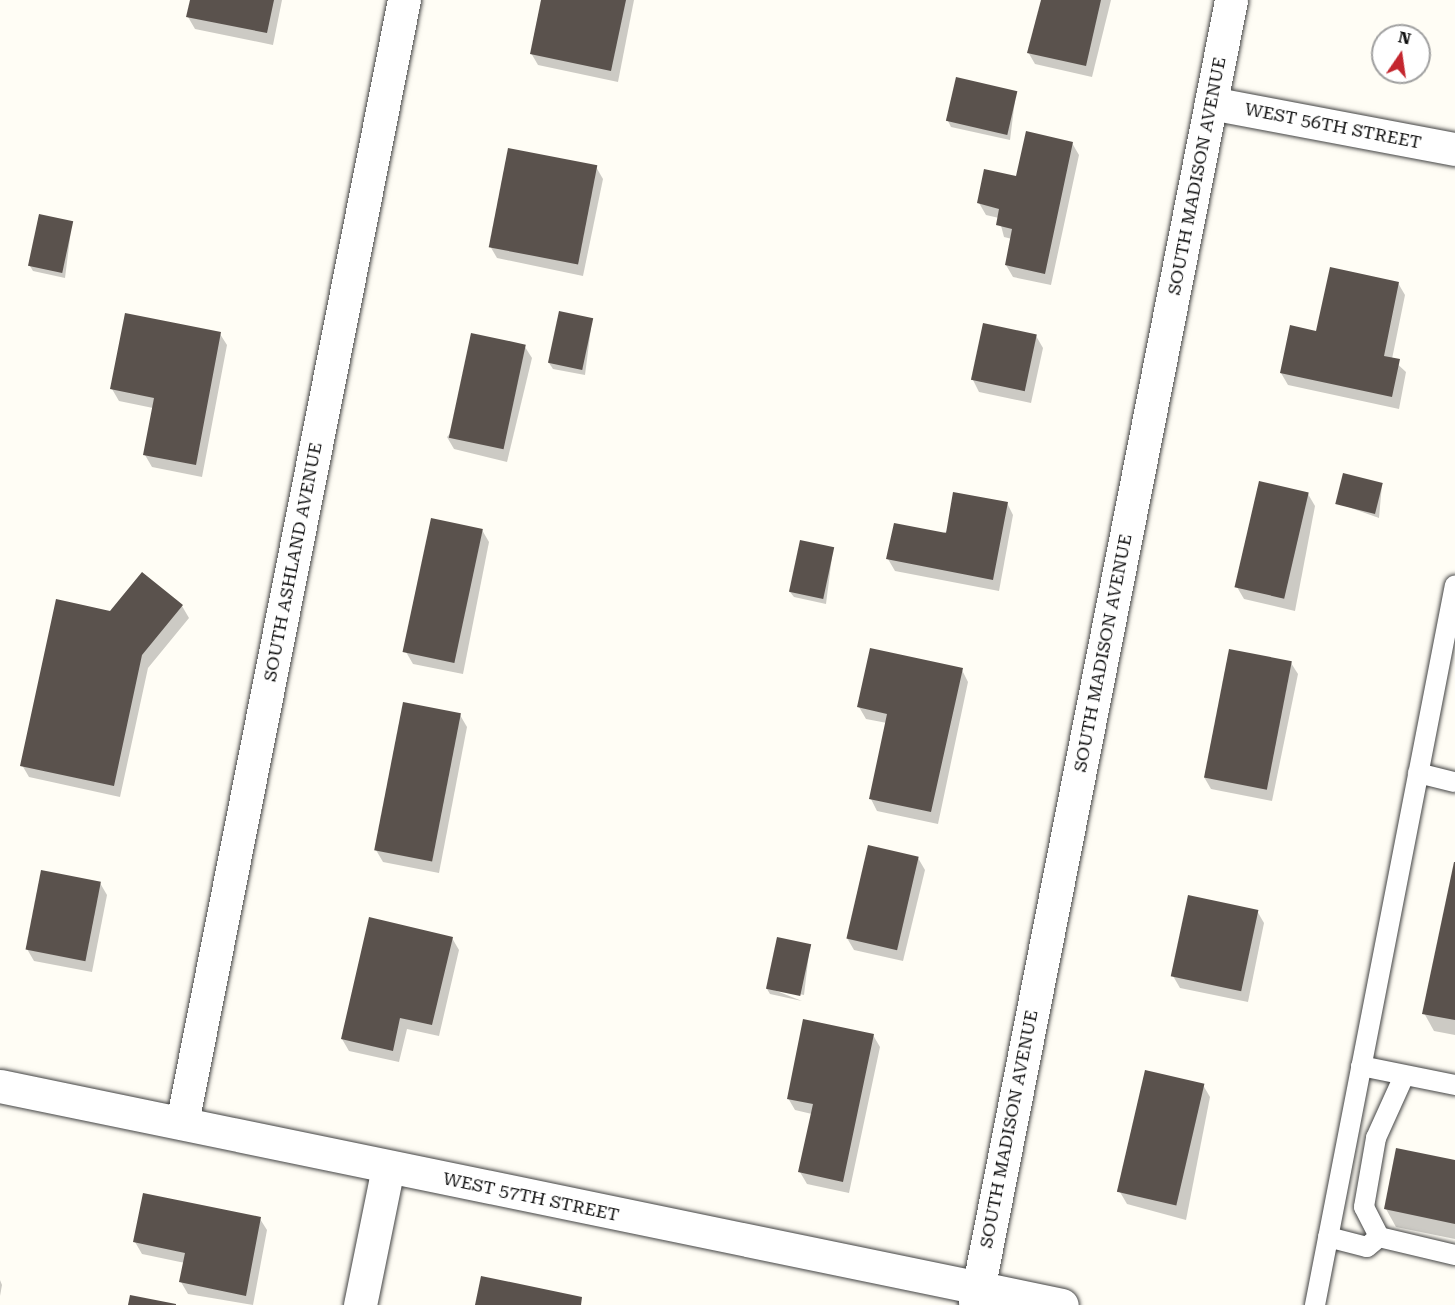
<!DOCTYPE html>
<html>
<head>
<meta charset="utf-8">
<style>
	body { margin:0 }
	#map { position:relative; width:1455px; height:1305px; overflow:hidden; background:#fffdf5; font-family:"Roboto Serif",serif }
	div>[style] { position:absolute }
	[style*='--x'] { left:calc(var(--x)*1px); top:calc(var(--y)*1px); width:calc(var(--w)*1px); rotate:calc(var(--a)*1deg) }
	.shadow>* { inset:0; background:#0003 }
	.building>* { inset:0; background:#5a524d; transform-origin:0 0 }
	.roads { filter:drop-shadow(0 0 2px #444) drop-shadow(0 0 2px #444) }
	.lane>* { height:20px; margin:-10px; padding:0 10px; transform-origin:10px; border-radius:10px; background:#fff }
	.street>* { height:33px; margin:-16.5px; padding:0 16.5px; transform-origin:16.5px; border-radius:16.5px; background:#fff }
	span { translate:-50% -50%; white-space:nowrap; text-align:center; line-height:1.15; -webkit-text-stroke:6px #fff; paint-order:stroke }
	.street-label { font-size:18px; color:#111 }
	.north { position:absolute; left:1371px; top:24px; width:60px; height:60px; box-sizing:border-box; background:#fff; border:2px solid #a0a0a0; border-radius:50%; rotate:13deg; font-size:16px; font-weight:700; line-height:24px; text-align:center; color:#111 }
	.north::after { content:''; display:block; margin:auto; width:21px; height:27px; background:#c4262e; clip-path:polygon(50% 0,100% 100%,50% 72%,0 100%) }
</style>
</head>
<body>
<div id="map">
	<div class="shadow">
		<i style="clip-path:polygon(191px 0,282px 0,273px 45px,195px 29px,188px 17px)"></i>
		<i style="clip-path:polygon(542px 0,634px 0,618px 82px,538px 65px,531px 53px)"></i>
		<i style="clip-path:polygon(1042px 0,1111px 0,1092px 77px,1035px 64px,1028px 52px)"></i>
		<i style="clip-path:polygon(1016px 92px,1010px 140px,951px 127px,948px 121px)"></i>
		<i style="clip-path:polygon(1072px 143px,1079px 155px,1051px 285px,1013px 277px,1006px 265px,1012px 239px,1004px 237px,999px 218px,986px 215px,979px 203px)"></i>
		<i style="clip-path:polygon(596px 167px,603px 179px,583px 276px,497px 258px,490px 246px)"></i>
		<i style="clip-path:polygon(72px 222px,65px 278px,33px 271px,30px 266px)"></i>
		<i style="clip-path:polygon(1398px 283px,1405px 295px,1392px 359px,1406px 372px,1399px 409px,1288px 385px,1281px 373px,1317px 332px)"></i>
		<i style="clip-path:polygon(592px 320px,585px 375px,553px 369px,549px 363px)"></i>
		<i style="clip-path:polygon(220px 334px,227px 345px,202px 477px,152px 467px,145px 455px,153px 408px,119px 401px,112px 389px)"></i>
		<i style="clip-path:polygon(1036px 336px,1043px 348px,1031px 403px,979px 392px,973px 380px)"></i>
		<i style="clip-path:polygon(525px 347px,532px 358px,507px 462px,454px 449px,447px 437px)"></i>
		<i style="clip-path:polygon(1382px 484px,1379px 518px,1337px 503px)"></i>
		<i style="clip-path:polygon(1308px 494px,1315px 506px,1295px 611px,1244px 599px,1237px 587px)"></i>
		<i style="clip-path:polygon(1007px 503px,1013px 515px,999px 591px,895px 571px,888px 559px)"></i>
		<i style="clip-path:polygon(482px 530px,489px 542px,463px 674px,413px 664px,406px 652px)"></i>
		<i style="clip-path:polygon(833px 549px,826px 604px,794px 597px,790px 592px)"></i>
		<i style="clip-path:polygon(182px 606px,189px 618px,148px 668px,120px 797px,29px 777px,22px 765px,110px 613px)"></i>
		<i style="clip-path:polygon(1291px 663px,1298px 674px,1272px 801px,1211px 789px,1204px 777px)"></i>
		<i style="clip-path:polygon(962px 670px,968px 682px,938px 824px,877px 811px,871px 799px,887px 723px,866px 719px,859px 707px)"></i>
		<i style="clip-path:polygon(460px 715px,467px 727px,439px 873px,383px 862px,376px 850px)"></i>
		<i style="clip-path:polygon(918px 858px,925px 870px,903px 961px,854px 950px,847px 938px)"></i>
		<i style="clip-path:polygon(1455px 864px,1455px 1035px,1434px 1031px,1424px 1013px)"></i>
		<i style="clip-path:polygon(100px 883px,107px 895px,92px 972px,34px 961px,27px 949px)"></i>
		<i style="clip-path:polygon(1257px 911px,1264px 923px,1248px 1002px,1180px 988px,1173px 976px)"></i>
		<i style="clip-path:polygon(452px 938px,459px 950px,439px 1036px,407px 1029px,399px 1062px,349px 1051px,342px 1039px)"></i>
		<i style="clip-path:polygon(810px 945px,804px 995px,769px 988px,802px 1001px,770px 994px,767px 989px)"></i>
		<i style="clip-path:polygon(873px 1035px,880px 1047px,849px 1193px,807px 1184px,800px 1172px,812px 1114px,795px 1110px,788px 1098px)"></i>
		<i style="clip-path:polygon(1203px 1085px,1210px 1097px,1186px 1220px,1127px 1204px,1120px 1192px)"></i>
		<i style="clip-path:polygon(1455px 1161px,1455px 1239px,1396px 1227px,1386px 1209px)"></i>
		<i style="clip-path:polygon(260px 1219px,267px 1230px,253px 1305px,188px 1294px,181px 1282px,185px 1263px,142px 1254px,135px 1242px)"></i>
		<i style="clip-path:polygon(0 1280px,2px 1285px,0 1296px)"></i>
	</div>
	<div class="building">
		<i style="clip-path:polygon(190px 0,274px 0,267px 33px,186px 17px)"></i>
		<i style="clip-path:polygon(541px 0,626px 0,611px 71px,530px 54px)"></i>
		<i style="clip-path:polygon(1041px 0,1101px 0,1086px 66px,1027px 53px)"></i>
		<i style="left:956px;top:77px;width:63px;height:45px;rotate:13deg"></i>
		<i style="clip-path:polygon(1026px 131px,1073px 142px,1045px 274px,1005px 265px,1012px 229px,996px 225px,999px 209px,977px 203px,984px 169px,1016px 176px)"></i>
		<i style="left:508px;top:148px;width:91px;height:101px;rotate:11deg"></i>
		<i style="left:39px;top:214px;width:35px;height:53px;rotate:12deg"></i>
		<i style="clip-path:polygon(1330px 267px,1399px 282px,1384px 356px,1400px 359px,1392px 397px,1280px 373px,1290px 325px,1316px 331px)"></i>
		<i style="left:559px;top:311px;width:35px;height:53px;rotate:12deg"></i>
		<i style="clip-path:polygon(125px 313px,221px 332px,196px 465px,143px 455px,154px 398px,110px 389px)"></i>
		<i style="left:983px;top:323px;width:55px;height:58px;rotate:12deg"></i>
		<i style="left:471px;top:333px;width:56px;height:107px;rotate:12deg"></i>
		<i style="left:1343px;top:473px;width:41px;height:32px;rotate:14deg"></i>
		<i style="left:1259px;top:481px;width:51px;height:109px;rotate:13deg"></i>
		<i style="clip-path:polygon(953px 492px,1008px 502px,993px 580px,886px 559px,894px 523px,946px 533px)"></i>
		<i style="left:431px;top:518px;width:53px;height:137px;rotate:12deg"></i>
		<i style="left:800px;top:540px;width:35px;height:53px;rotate:12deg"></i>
		<i style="clip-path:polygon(142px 572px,183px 605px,142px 655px,114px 786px,20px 766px,56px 599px,110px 611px)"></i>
		<i style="clip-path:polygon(870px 648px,963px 668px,931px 812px,869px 799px,887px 714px,857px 707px)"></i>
		<i style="left:1229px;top:649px;width:64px;height:131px;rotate:11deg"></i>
		<i style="left:403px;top:702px;width:59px;height:151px;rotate:11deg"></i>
		<i style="left:868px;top:845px;width:52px;height:96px;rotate:13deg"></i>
		<i style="clip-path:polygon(1454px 862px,1455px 862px,1455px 1020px,1422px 1014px)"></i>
		<i style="left:41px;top:870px;width:61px;height:81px;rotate:11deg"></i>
		<i style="left:1188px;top:895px;width:72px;height:83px;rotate:12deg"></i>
		<i style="clip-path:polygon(369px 917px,453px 937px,432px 1025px,400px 1018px,393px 1051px,341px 1039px)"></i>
		<i style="left:777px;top:937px;width:35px;height:53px;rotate:12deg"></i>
		<i style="clip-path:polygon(803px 1019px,874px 1034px,843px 1182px,798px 1172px,813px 1104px,787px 1099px)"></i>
		<i style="left:1145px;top:1070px;width:61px;height:125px;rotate:13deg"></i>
		<i style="clip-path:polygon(1396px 1148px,1455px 1160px,1455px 1224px,1384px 1209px)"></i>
		<i style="clip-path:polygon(143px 1193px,261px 1217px,246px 1296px,179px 1282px,185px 1253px,133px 1242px)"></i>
		<i style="clip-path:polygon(481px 1276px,582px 1297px,581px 1305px,475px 1305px)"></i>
		<i style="clip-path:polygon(130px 1295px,176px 1304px,176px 1305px,128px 1305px)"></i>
	</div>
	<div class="roads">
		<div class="lane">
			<i style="--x:1418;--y:773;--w:38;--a:14"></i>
			<i style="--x:1361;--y:1066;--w:96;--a:11.4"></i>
			<i style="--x:1404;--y:1076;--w:68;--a:114.3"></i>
			<i style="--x:1376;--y:1138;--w:70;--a:99.9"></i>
			<i style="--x:1364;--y:1207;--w:34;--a:63"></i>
			<i style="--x:1379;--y:1237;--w:78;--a:13.3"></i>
			<i style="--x:1328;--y:1237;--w:40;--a:14.4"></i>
			<i style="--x:1367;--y:1247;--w:16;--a:-40"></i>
			<i style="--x:1315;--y:1305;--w:733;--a:-79"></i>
		</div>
		<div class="street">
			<i style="--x:1211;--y:103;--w:248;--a:10.7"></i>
			<i style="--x:0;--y:1086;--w:1084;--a:11.65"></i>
			<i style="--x:182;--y:1123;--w:1145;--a:-78.82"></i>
			<i style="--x:360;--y:1305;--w:141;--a:-78.5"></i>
			<i style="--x:975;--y:1305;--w:1330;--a:-78.9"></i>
		</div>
	</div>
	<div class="street-label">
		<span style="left:1333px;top:126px;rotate:11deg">WEST 56TH STREET</span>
		<span style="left:1197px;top:176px;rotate:-79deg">SOUTH MADISON AVENUE</span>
		<span style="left:293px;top:562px;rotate:-79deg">SOUTH ASHLAND AVENUE</span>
		<span style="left:1103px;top:653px;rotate:-79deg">SOUTH MADISON AVENUE</span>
		<span style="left:1009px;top:1129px;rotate:-79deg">SOUTH MADISON AVENUE</span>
		<span style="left:531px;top:1197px;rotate:12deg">WEST 57TH STREET</span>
	</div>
	<div class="north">N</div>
</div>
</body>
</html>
